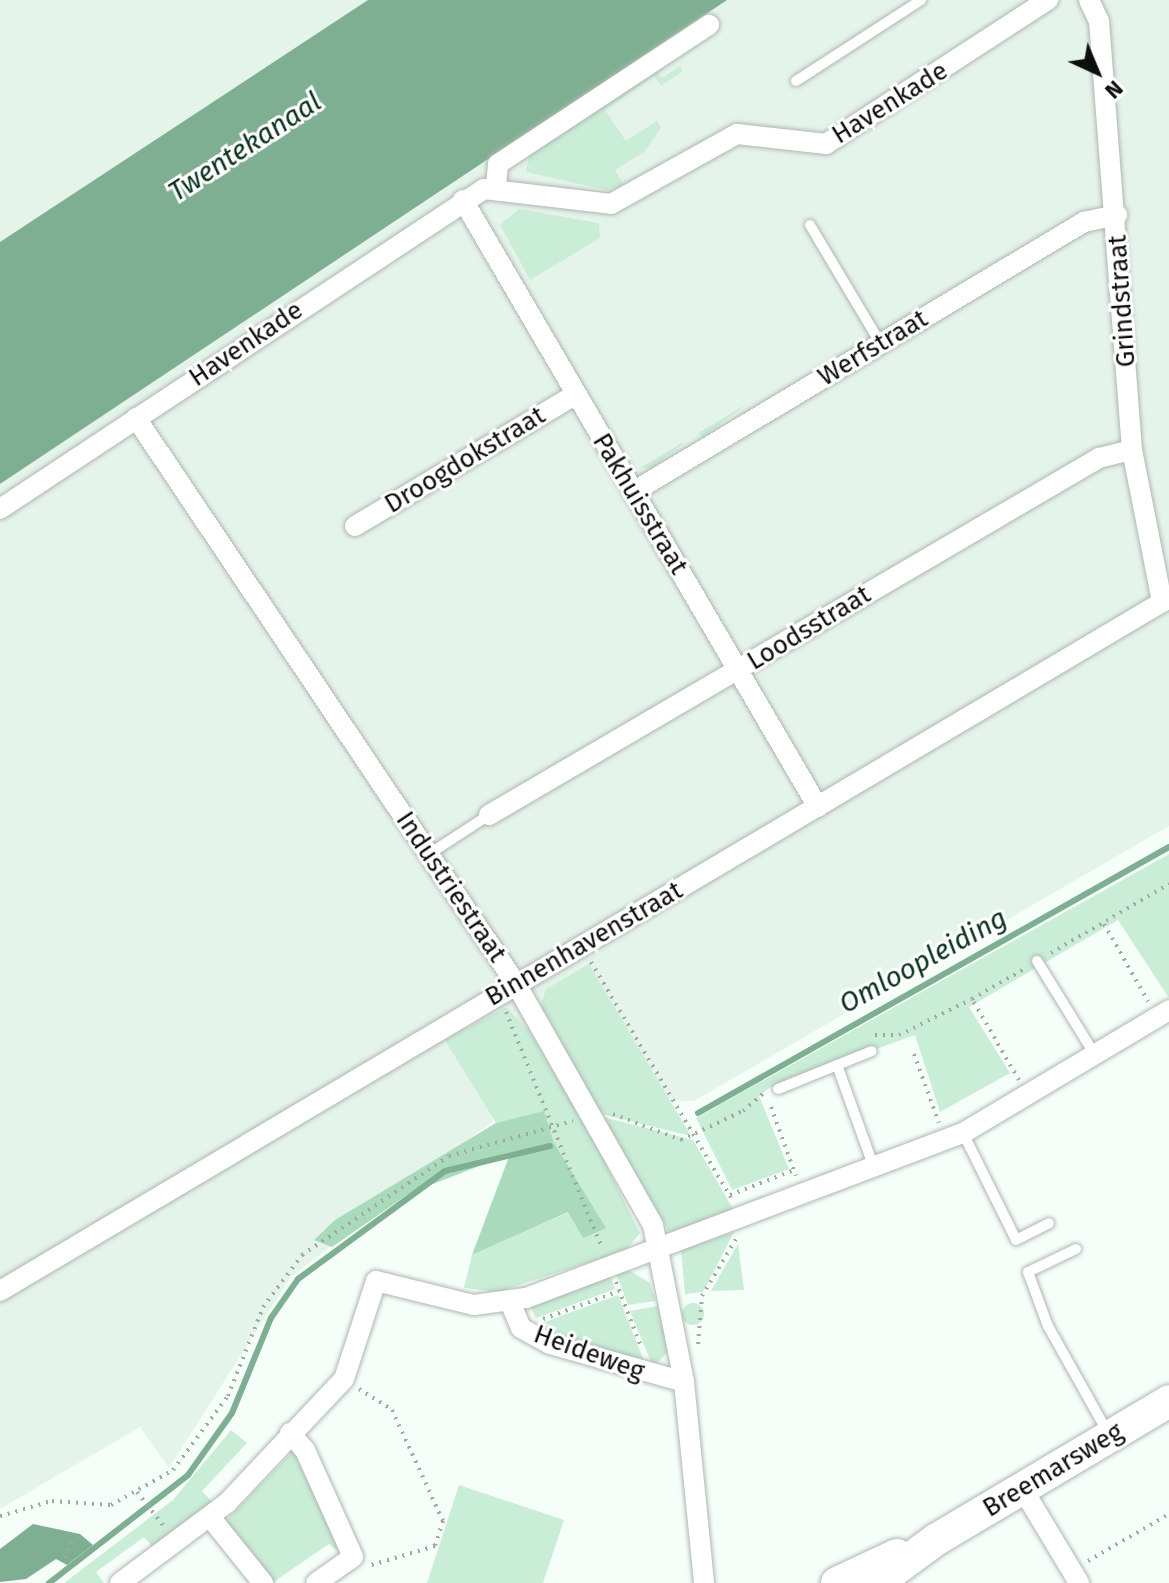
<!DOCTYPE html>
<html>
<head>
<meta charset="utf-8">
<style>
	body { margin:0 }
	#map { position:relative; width:1169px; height:1583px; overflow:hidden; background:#f6fef9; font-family:"Fira Sans",sans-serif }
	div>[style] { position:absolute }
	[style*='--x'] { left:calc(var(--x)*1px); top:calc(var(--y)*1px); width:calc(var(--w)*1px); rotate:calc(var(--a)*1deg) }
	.built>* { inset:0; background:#e5f4ea }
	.green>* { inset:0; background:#caedd7; transform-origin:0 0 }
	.round { border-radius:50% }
	.forest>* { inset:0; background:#a9dabc }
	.water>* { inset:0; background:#7faf92 }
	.stream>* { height:6px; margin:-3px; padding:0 3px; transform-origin:3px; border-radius:3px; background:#7faf92 }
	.path>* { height:4px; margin-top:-2px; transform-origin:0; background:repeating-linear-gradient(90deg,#a1a8a4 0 2px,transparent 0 8px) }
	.roads { filter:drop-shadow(0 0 2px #aeb6b1) drop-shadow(0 0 2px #aeb6b1) }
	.service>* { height:10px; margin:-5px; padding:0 5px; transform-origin:5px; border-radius:5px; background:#fff }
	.minor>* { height:20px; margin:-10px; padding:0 10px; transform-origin:10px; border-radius:10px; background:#fff }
	.primary>* { height:32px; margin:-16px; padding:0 16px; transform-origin:16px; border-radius:16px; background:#fff }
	span { translate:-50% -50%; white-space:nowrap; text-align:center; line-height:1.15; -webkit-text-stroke:6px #fff; paint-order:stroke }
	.street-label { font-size:26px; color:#0c0f0d }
	.water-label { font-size:28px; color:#09311e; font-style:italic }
	.north { position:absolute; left:1057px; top:32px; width:80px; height:80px; -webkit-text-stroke:6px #fff; paint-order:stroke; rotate:136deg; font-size:22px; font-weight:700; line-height:32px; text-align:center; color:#0c0f0d }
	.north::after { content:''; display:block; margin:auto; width:28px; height:36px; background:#0c0f0d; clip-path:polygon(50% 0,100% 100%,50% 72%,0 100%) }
</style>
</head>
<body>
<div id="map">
	<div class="built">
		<i style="clip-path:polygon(0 0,1169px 0,1169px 826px,694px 1101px,516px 1103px,290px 1278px,169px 1468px,140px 1427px,0 1509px)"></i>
	</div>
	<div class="green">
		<i style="clip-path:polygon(652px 65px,662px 78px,680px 66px,683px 71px,661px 86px,654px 76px,605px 110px,626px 141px,657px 121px,661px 128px,645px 151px,615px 170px,624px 185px,607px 190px,526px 172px,531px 144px)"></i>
		<i style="clip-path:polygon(519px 209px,599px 223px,600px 238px,530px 280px,500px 225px)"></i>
		<i style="clip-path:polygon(747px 404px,703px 437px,698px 433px)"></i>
		<i style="clip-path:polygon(683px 444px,652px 468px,640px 468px,682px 443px)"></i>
		<i style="clip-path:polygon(1169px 854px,1169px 998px,1118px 920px,969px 1007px,1010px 1073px,940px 1112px,915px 1035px,769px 1088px,759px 1096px,789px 1169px,732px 1190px,696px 1118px)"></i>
		<i style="clip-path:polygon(589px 964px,691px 1136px,601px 1114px,541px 1005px,546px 989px)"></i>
		<i style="clip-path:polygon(506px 1007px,530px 1032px,593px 1138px,640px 1233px,626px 1250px,498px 1292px,464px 1288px,472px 1255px,569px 1212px,583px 1238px,544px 1112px,496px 1123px,445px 1040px)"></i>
		<i style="clip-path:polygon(603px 1117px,693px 1140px,735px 1212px,669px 1232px)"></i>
		<i style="clip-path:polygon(734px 1232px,703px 1292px,685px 1294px,681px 1250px)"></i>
		<i style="clip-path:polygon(738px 1244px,744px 1290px,711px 1291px)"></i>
		<i style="clip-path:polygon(630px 1271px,650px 1283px,656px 1301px,628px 1305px,616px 1273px)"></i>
		<i style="left:610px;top:1275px;width:15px;height:85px;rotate:70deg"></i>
		<i style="clip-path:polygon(618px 1295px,646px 1366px,531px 1327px)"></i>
		<i class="round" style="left:682px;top:1303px;width:22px;height:22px"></i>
		<i style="clip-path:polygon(658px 1306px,668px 1352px,653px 1367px,630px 1311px)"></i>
		<i style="clip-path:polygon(231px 1430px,247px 1443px,202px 1491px,214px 1504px,154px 1548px,144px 1537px,96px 1572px,104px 1583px,64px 1583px,173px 1500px)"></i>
		<i style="clip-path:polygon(293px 1451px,343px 1555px,329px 1544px,272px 1583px,224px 1523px)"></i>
		<i style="clip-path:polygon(459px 1485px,564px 1520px,543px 1583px,427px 1583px)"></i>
	</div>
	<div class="forest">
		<i style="clip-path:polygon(544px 1111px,554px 1143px,606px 1228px,583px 1238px,568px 1212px,472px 1255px,510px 1154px,410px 1193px,332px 1247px,314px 1240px,335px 1220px,496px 1123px)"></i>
	</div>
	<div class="water">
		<i style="clip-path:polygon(368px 0,727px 0,0 484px,0 242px)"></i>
		<i style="clip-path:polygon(33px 1524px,80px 1534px,93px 1545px,67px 1565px,56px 1559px,26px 1579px,0 1582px,0 1549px)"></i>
	</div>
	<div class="stream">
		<i style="--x:698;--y:1113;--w:541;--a:-29.46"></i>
		<i style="--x:49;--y:1583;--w:176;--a:-37.8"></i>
		<i style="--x:188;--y:1475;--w:76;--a:-54.6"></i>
		<i style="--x:232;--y:1413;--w:103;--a:-67.7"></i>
		<i style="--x:271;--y:1318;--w:47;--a:-55.3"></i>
		<i style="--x:298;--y:1279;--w:182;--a:-36.3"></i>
		<i style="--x:445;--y:1171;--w:108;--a:-13.4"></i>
	</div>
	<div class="path">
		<i style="--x:1104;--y:924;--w:89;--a:60.3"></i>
		<i style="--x:1051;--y:953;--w:137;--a:-30.3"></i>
		<i style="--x:591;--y:962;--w:274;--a:59.3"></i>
		<i style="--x:506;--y:1012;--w:255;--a:67.9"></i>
		<i style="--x:875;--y:1035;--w:24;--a:0"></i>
		<i style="--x:899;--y:1035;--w:81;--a:-26.3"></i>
		<i style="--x:914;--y:1054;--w:73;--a:70.1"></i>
		<i style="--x:1019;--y:1080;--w:94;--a:-120.1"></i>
		<i style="--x:972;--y:999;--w:62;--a:-29.9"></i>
		<i style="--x:771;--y:1107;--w:73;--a:70.1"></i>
		<i style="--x:613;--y:1114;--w:73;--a:20.9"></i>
		<i style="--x:681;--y:1140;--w:68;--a:-25.1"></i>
		<i style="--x:743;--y:1111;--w:29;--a:-41"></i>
		<i style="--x:730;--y:1195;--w:69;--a:-21.3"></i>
		<i style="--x:616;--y:1282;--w:72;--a:68.8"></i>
		<i style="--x:543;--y:1319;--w:81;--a:-20.2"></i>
		<i style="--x:698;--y:1344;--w:48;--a:-85.2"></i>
		<i style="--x:702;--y:1296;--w:66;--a:-59.2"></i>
		<i style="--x:359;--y:1389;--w:39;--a:32"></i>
		<i style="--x:392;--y:1410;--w:122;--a:65.3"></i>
		<i style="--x:443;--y:1521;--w:26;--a:108"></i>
		<i style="--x:435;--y:1546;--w:70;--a:163.4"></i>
		<i style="--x:137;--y:1492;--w:42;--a:51.8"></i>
		<i style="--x:0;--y:1516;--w:54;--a:-16.1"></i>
		<i style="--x:52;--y:1501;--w:59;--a:3.9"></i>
		<i style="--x:111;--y:1505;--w:71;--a:-29.4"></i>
		<i style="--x:173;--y:1470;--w:92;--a:-53.4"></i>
		<i style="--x:228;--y:1396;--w:96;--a:-68.5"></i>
		<i style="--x:263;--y:1307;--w:65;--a:-53.1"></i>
		<i style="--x:302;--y:1255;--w:177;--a:-34"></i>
		<i style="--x:449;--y:1156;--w:129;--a:-15.8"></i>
		<i style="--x:65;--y:1558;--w:22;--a:-68"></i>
		<i style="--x:1088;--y:1561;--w:94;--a:-30.1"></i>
	</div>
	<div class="roads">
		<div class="service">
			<i style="--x:796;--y:81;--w:149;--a:-32.9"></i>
			<i style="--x:810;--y:225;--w:139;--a:59.2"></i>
			<i style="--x:429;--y:854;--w:72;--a:-33"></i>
			<i style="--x:1037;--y:961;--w:110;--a:58.3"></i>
			<i style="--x:837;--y:1065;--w:109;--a:70.2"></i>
			<i style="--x:778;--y:1089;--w:101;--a:-22"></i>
			<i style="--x:963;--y:1133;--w:119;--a:63.6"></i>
			<i style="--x:1016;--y:1240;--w:37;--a:-27"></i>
			<i style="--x:1076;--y:1249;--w:53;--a:154.4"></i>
			<i style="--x:1028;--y:1272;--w:58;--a:69.7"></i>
			<i style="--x:1048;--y:1326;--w:123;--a:60.7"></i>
		</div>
		<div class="minor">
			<i style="--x:1089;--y:0;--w:23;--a:65"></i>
			<i style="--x:1099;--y:21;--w:430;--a:85.6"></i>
			<i style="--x:1132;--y:450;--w:155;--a:78.8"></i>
			<i style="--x:496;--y:187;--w:23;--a:-85"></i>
			<i style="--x:498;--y:164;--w:253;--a:-33.4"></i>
			<i style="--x:463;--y:200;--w:703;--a:59.68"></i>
			<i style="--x:136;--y:418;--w:682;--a:56.12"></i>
			<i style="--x:516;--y:984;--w:277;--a:60.4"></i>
			<i style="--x:653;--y:1225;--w:160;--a:78.8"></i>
			<i style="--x:684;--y:1382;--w:202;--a:84.3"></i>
			<i style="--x:633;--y:492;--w:526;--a:-30.91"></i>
			<i style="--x:1084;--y:222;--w:34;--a:-12"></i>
			<i style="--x:0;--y:509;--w:580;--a:-33.47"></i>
			<i style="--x:484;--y:189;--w:128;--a:6.7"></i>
			<i style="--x:611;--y:204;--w:144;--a:-29.1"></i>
			<i style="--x:737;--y:134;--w:90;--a:6.4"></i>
			<i style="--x:826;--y:144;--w:265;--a:-33"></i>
			<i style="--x:355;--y:526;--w:257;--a:-30.8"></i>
			<i style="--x:489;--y:815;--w:707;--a:-30.34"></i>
			<i style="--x:1099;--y:458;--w:34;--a:-14"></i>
			<i style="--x:0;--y:1291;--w:1359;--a:-30.66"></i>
			<i style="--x:510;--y:1302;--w:28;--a:67"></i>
			<i style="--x:521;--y:1328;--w:33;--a:29"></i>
			<i style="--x:550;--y:1344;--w:139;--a:15.8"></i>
			<i style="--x:290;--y:1433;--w:23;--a:49"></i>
			<i style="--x:305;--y:1450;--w:117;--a:65.8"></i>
			<i style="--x:353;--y:1557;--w:45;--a:144.9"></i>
			<i style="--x:1022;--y:1488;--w:111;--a:59"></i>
			<i style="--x:210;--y:1517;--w:85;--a:51.2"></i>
			<i style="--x:120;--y:1583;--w:134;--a:-36.8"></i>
			<i style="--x:227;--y:1503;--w:170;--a:-46.7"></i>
			<i style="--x:344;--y:1379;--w:103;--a:-71.9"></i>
			<i style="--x:376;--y:1281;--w:101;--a:13.8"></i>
			<i style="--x:474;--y:1305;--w:52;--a:-7.7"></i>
			<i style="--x:526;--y:1298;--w:467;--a:-20.7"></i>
			<i style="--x:963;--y:1133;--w:240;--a:-30.8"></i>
		</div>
		<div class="primary">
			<i style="--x:837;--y:1583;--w:66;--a:-25"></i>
			<i style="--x:877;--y:1583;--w:74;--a:-36.3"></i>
			<i style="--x:937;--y:1539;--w:270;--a:-30.7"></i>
		</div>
	</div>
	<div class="street-label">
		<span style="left:890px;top:103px;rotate:-32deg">Havenkade</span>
		<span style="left:1122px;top:301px;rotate:-94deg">Grindstraat</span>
		<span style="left:246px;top:344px;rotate:-34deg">Havenkade</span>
		<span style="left:873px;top:348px;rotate:-31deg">Werfstraat</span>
		<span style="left:465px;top:460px;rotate:-31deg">Droogdokstraat</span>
		<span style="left:640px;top:504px;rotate:59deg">Pakhuisstraat</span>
		<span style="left:809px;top:628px;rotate:-31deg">Loodsstraat</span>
		<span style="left:451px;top:887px;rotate:56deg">Industriestraat</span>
		<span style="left:584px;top:944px;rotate:-30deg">Binnenhavenstraat</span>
		<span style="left:589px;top:1353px;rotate:20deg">Heideweg</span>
		<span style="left:1053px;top:1470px;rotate:-31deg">Breemarsweg</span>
	</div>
	<div class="water-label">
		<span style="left:245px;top:147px;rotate:-33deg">Twentekanaal</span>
		<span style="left:923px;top:961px;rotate:-29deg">Omloopleiding</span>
	</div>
	<div class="north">N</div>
</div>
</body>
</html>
